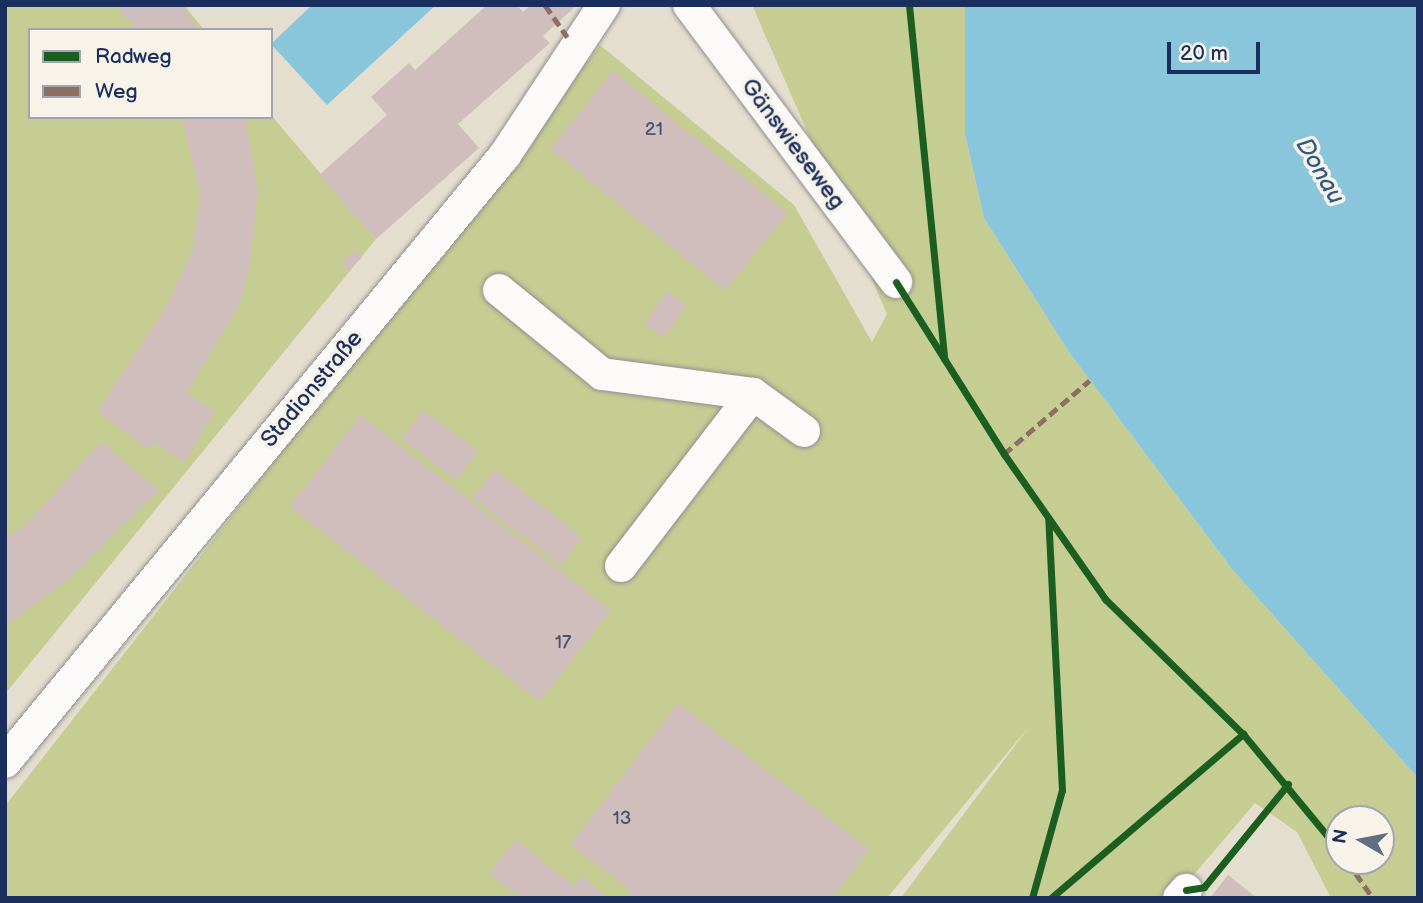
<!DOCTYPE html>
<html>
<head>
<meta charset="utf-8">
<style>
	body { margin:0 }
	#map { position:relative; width:1423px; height:903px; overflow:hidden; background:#e4dece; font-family:"Balsamiq Sans",sans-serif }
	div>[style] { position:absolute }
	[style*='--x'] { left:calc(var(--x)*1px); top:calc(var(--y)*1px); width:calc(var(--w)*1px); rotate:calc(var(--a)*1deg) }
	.green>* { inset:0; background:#c5cd93 }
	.water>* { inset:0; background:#8ac6db }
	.building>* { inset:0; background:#d0bebd; transform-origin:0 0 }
	.roads { filter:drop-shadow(0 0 2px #909090) drop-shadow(0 0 2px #909090) }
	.minor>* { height:32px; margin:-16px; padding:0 16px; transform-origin:16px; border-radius:16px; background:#fbfaf8 }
	.quiet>* { height:5px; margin-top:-2.5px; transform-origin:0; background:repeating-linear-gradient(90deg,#8d6e63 0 10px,transparent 0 15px) }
	.cycleway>* { height:7px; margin:-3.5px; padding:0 3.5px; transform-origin:3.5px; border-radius:3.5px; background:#1b5e20 }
	span { translate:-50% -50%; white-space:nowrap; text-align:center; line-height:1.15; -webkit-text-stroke:7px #f7f3e8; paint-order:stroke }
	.number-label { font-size:19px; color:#485376 }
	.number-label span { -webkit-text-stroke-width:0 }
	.street-label { font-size:23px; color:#1b2f5e }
	.water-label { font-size:24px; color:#315985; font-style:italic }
	.frame { position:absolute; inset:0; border:7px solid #1b2f5e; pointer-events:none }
	.legend { position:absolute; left:28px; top:28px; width:245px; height:91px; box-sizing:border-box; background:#f7f3e8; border:2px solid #9fa5b1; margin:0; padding:9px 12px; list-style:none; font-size:21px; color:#1b2f5e }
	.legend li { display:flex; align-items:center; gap:14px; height:35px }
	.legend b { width:35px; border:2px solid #9fa5b1 }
	.north { position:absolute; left:1325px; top:805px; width:70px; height:70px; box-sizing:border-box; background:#f7f3e8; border:2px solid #9fa5b1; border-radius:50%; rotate:280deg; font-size:19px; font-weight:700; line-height:28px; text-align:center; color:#1b2f5e }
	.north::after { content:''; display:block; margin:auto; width:24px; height:32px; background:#616c85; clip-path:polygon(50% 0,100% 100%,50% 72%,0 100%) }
	.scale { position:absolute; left:1167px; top:42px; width:93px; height:32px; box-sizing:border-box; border:4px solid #1b2f5e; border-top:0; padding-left:9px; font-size:21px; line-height:24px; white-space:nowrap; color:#1b2f5e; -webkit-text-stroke:5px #f7f3e8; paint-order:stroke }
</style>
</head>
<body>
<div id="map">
	<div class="green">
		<i style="clip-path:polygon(5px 5px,184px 5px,204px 30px,30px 30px,30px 117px,271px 115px,376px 239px,5px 694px)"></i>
		<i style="clip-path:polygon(evenodd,752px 5px,965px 5px,965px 134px,984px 218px,1069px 352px,1232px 569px,1418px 778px,1418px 898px,1331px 898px,1297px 832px,1255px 803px,1174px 898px,901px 898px,1031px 724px,887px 898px,5px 898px,5px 806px,600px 45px,794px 205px,872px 342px,887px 314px,752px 5px,1339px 819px,1381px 819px,1381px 861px,1339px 861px,1339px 819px)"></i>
	</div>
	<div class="water">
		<i style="clip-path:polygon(312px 5px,436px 5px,327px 105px,271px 44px)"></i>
		<i style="clip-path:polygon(965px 5px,1418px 5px,1418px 778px,1232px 569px,1069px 352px,984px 218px,965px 134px)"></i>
	</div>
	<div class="building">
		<i style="clip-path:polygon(115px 5px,181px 5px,200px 30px,138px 30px)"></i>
		<i style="clip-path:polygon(487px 5px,517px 5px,523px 12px,531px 5px,577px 5px,543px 36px,550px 43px,458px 124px,479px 148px,376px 239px,319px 175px,387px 115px,371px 97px,409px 63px,415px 70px)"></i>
		<i style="left:613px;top:71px;width:225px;height:100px;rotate:39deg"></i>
		<i style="clip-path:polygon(182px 117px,245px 117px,258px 192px,249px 268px,240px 304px,186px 393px,215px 411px,185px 462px,154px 443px,148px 449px,97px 411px,168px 304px,193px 248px,200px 194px)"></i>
		<i style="left:355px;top:250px;width:10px;height:20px;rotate:45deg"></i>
		<i style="left:667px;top:291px;width:24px;height:40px;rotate:35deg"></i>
		<i style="left:423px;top:410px;width:69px;height:36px;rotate:37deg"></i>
		<i style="left:361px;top:415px;width:317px;height:116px;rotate:38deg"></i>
		<i style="clip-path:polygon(101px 442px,159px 490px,72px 576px,5px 627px,5px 539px,24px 526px)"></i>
		<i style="left:495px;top:469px;width:111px;height:36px;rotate:38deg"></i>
		<i style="clip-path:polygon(678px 703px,869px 849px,833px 898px,625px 898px,630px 890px,570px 845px)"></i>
		<i style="clip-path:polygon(515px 840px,574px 885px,581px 876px,609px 898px,521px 898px,489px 874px)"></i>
		<i style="clip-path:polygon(1228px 875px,1257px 898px,1210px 898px)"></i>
	</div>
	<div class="roads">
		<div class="minor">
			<i style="--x:689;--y:5;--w:346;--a:53.2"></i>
			<i style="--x:499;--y:290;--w:133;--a:39.2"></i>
			<i style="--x:602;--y:374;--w:152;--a:7.5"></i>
			<i style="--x:753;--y:394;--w:63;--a:36"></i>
			<i style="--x:621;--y:566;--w:217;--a:-52.5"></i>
			<i style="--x:5;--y:762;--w:786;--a:-50.52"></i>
			<i style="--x:505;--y:155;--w:180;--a:-56.6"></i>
			<i style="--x:1179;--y:898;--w:11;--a:-49"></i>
		</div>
	</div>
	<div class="quiet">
		<i style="--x:545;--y:5;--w:39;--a:55"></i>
		<i style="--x:1004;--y:454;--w:113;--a:-40.7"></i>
		<i style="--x:1347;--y:861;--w:45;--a:54.9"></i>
	</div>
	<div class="cycleway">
		<i style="--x:909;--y:5;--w:355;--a:84.3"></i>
		<i style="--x:896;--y:282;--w:203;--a:57.9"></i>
		<i style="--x:1004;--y:454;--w:177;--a:55.1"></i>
		<i style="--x:1105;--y:599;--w:193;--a:44.4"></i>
		<i style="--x:1243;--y:734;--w:151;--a:50.4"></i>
		<i style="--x:1186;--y:890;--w:18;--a:-9"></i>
		<i style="--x:1204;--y:887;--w:133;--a:-50.8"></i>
		<i style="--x:1032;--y:898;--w:112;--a:-74.5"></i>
		<i style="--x:1062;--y:790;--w:272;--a:-92.9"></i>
		<i style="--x:1051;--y:898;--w:253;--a:-40.5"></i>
	</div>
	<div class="number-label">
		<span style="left:654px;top:130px">21</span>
		<span style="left:563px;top:643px">17</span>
		<span style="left:622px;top:819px">13</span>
	</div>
	<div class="street-label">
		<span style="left:793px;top:144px;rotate:53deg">Gänswieseweg</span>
		<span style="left:312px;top:389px;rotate:-50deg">Stadionstraße</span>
	</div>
	<div class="water-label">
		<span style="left:1320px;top:171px;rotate:60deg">Donau</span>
	</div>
	<div class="frame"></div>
	<ul class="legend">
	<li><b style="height:9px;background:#1b5e20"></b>Radweg</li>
	<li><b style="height:9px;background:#8d6e63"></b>Weg</li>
	</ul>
	<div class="north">N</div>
	<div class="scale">20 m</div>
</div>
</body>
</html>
